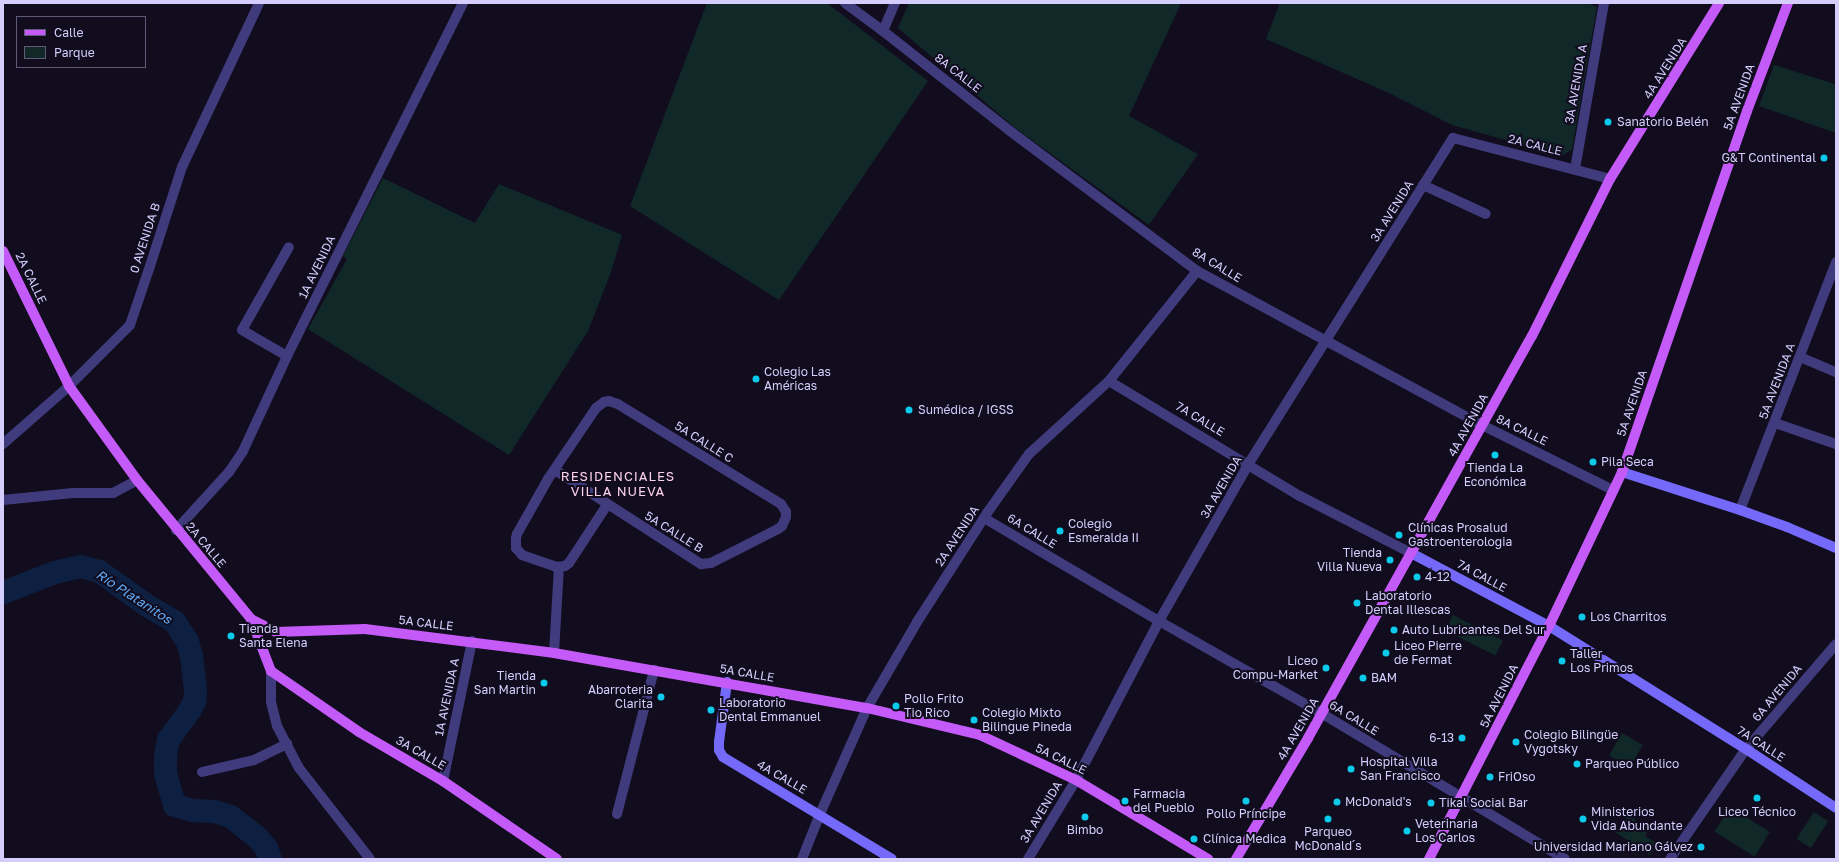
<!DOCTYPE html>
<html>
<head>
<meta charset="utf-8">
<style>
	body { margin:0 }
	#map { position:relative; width:1839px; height:862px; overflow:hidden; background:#110d1f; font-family:"Golos Text",sans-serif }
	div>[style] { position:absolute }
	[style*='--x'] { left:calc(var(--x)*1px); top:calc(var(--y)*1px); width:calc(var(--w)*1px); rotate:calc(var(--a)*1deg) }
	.green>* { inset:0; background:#112829; transform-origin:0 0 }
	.river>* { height:23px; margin:-11.5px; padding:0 11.5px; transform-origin:11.5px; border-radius:11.5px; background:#0e2042 }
	.pedestrian>* { height:10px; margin:-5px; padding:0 5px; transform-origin:5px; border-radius:5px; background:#403b7c }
	.minor>* { height:10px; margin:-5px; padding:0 5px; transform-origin:5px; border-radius:5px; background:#403b7c }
	.secondary>* { height:10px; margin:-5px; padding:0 5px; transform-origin:5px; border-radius:5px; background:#7469f8 }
	.primary>* { height:10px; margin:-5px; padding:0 5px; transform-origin:5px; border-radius:5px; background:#c45af7 }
	.dots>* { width:11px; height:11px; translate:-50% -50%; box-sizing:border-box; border:2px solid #110d1f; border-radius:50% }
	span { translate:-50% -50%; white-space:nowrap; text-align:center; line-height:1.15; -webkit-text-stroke:4px #110d1f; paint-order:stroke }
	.street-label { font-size:12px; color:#d5cefd }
	.poi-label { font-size:12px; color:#d5cefd }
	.left { translate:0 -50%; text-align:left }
	.right { translate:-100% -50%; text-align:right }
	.neighbourhood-label { font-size:13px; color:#fdd0ea; letter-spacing:1px }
	.water-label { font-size:13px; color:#61abf8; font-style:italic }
	.frame { position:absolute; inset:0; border:4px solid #d5cefd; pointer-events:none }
	.legend { position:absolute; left:16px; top:16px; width:130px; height:52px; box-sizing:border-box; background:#110d1f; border:1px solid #5f5a78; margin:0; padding:5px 7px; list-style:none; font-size:12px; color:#d5cefd }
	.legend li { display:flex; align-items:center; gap:8px; height:20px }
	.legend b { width:20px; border:1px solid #5f5a78 }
</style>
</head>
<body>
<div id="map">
	<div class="green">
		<i style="clip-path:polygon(707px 3px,827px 3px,928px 81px,779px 300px,630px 206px)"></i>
		<i style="clip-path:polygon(909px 3px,1181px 3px,1129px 116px,1198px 154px,1149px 225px,1014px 127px,898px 28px)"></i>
		<i style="clip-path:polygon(1280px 3px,1587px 3px,1597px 7px,1572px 149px,1562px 156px,1452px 125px,1389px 93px,1266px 39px)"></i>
		<i style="clip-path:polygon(1774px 65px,1835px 84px,1836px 82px,1836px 133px,1759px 106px)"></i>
		<i style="clip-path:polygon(383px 178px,475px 223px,499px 184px,622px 235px,611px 272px,588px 331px,509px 455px,308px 329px,347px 259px,343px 256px)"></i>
		<i style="left:1453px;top:615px;width:56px;height:17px;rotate:27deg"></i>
		<i style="left:1622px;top:733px;width:24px;height:26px;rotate:30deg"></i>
		<i style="left:1730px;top:807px;width:47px;height:29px;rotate:32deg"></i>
		<i style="left:1814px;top:812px;width:17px;height:32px;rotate:33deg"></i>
		<i style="clip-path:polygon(1628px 815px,1649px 829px,1645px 836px,1658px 844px,1650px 855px,1615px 832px)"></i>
	</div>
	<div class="river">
		<i style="--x:3;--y:592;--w:55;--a:-21.4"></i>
		<i style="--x:54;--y:572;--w:27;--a:-13"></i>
		<i style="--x:80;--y:566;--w:20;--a:15"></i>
		<i style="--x:99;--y:571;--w:60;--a:35.5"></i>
		<i style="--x:148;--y:606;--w:30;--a:30"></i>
		<i style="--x:174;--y:621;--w:24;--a:57"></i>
		<i style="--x:187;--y:641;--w:16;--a:75"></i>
		<i style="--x:191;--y:656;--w:34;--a:83"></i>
		<i style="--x:195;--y:690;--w:11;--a:95"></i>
		<i style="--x:194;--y:701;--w:9;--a:117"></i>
		<i style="--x:190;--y:709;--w:37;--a:126"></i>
		<i style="--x:168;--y:739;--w:16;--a:101"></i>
		<i style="--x:165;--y:755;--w:18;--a:90"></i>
		<i style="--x:165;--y:773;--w:33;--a:74"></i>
		<i style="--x:174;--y:805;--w:20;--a:15"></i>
		<i style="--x:193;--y:810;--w:21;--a:3"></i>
		<i style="--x:214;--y:811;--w:17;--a:17"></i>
		<i style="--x:230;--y:816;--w:33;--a:38"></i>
		<i style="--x:256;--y:836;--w:16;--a:50"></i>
		<i style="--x:266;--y:848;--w:12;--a:70"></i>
	</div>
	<div class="pedestrian">
		<i style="--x:130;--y:325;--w:62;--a:-71.3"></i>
	</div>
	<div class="minor">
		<i style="--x:845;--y:3;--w:47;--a:36.4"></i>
		<i style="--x:883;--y:31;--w:162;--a:38.2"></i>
		<i style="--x:1010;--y:131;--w:234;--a:36.8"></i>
		<i style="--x:1197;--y:271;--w:324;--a:28.4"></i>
		<i style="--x:1482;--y:425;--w:146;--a:26.4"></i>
		<i style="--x:883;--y:31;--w:30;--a:-67"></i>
		<i style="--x:1575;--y:169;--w:169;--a:-80.1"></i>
		<i style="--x:1423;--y:185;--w:69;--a:24.7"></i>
		<i style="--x:150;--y:266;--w:104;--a:-72.1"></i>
		<i style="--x:182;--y:167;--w:181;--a:-64.8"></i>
		<i style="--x:287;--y:356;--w:52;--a:-150"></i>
		<i style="--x:242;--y:330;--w:95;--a:-60.5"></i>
		<i style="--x:1800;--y:357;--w:39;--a:23"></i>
		<i style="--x:1109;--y:381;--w:223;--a:31.1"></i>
		<i style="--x:1300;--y:496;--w:125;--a:27.2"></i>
		<i style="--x:1775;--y:423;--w:65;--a:19"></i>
		<i style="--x:3;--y:444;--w:88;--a:-41.3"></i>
		<i style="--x:69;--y:386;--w:86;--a:-45"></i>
		<i style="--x:555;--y:470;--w:174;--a:32.8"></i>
		<i style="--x:701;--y:564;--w:10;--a:-6"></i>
		<i style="--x:711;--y:563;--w:75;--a:-26.9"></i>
		<i style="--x:778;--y:529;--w:5;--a:-37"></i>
		<i style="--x:782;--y:526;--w:10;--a:-66"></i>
		<i style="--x:786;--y:517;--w:5;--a:-90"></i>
		<i style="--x:786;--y:512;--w:9;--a:-122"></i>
		<i style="--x:781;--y:504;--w:191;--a:-148.5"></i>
		<i style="--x:618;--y:404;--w:9;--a:-162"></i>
		<i style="--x:609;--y:401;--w:5;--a:169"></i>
		<i style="--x:604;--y:402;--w:10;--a:143"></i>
		<i style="--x:596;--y:408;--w:86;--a:124.1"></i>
		<i style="--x:548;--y:479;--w:63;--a:119.4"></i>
		<i style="--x:517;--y:534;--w:4;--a:104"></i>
		<i style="--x:516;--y:538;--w:10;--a:90"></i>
		<i style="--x:516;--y:548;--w:9;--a:49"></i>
		<i style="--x:522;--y:555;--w:36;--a:19"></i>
		<i style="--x:556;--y:567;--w:9;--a:-6"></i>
		<i style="--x:565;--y:566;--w:5;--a:-37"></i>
		<i style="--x:569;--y:563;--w:69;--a:-56.8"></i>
		<i style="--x:3;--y:500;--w:70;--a:-5.7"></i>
		<i style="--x:73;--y:493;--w:40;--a:0"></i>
		<i style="--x:113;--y:493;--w:27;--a:-28"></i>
		<i style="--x:1740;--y:510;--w:266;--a:-68.8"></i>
		<i style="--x:984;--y:518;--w:203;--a:30.5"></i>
		<i style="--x:1159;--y:621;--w:186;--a:29.6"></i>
		<i style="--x:1321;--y:713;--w:284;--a:30.9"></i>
		<i style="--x:176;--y:530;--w:79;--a:-47.6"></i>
		<i style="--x:229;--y:472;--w:25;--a:-56"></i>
		<i style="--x:243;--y:451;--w:105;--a:-65.1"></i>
		<i style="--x:287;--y:356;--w:394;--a:-63.5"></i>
		<i style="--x:554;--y:653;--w:86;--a:-86.7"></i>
		<i style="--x:271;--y:671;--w:31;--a:90"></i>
		<i style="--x:271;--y:702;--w:25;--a:76"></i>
		<i style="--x:277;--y:726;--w:47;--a:62.4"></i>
		<i style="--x:299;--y:768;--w:115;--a:52"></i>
		<i style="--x:202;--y:772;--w:53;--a:-13"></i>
		<i style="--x:254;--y:760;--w:37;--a:-26"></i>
		<i style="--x:443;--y:781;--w:143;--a:-78.3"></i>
		<i style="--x:617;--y:814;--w:149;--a:-75.6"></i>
		<i style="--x:802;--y:859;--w:48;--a:-68.2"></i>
		<i style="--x:820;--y:814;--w:116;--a:-66.1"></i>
		<i style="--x:867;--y:708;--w:99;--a:-59.8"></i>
		<i style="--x:917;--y:622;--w:130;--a:-57.3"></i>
		<i style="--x:987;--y:513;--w:72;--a:-54.6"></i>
		<i style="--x:1029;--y:454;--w:108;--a:-42.4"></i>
		<i style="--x:1109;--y:381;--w:141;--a:-51.3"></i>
		<i style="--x:1028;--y:859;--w:92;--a:-58.7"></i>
		<i style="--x:1076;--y:780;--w:179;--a:-62.4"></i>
		<i style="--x:1159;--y:621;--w:182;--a:-60.3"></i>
		<i style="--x:1249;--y:463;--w:384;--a:-57.9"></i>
		<i style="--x:1453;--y:138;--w:162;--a:14.6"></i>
		<i style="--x:1670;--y:859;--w:134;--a:-55.4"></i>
		<i style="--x:1746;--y:749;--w:138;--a:-49.4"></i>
	</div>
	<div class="secondary">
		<i style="--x:1622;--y:472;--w:124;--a:17.9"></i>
		<i style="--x:1740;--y:510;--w:50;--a:19.9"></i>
		<i style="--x:1787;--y:527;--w:53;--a:23.2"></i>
		<i style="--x:1411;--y:553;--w:156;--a:27.9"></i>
		<i style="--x:1549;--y:626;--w:232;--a:32"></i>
		<i style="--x:1746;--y:749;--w:108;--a:33.2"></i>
		<i style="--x:727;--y:682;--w:61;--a:97.6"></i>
		<i style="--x:719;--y:742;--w:8;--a:90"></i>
		<i style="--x:719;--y:750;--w:8;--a:60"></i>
		<i style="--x:723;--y:757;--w:197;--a:31.1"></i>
	</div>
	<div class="primary">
		<i style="--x:3;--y:251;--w:150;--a:63.9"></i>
		<i style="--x:69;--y:386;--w:116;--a:54.1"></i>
		<i style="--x:137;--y:480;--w:180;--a:50.6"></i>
		<i style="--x:251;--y:619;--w:56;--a:69"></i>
		<i style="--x:271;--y:671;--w:107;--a:34.7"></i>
		<i style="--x:359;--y:732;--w:97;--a:30.3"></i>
		<i style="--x:443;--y:781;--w:138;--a:34.4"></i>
		<i style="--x:251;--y:619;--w:28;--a:27"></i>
		<i style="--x:276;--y:632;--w:89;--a:-1.9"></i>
		<i style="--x:365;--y:629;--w:191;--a:7.2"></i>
		<i style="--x:554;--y:653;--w:318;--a:10"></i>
		<i style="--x:867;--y:708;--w:116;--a:13.4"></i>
		<i style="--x:980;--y:735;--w:106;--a:25.1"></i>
		<i style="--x:1076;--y:780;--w:154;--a:30.9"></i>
		<i style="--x:1236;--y:859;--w:141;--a:-59.2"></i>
		<i style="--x:1308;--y:738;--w:460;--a:-60.9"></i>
		<i style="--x:1532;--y:336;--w:175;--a:-63.6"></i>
		<i style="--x:1610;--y:179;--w:207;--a:-58.2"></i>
		<i style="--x:1429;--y:859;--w:262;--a:-62.8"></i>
		<i style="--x:1549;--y:626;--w:170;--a:-64.6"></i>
		<i style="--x:1622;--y:472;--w:382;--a:-70.9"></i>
		<i style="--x:1747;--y:111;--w:116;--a:-69.2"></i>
	</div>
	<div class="dots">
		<i style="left:1608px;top:122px;background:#0bcaeb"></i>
		<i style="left:1824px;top:158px;background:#0bcaeb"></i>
		<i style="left:756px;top:379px;background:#0bcaeb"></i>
		<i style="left:909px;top:410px;background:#0bcaeb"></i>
		<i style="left:1495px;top:455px;background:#0bcaeb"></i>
		<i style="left:1593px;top:462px;background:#0bcaeb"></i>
		<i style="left:1060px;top:531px;background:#0bcaeb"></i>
		<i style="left:1399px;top:535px;background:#0bcaeb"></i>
		<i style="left:1390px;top:560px;background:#0bcaeb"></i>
		<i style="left:1417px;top:577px;background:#0bcaeb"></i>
		<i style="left:1357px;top:603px;background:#0bcaeb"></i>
		<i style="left:1582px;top:617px;background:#0bcaeb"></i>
		<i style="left:1394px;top:630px;background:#0bcaeb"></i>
		<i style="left:231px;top:636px;background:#0bcaeb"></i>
		<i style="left:1386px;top:653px;background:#0bcaeb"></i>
		<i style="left:1562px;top:661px;background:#0bcaeb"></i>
		<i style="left:1326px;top:668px;background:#0bcaeb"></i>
		<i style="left:1363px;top:678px;background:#0bcaeb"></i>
		<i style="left:544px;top:683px;background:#0bcaeb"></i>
		<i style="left:661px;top:697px;background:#0bcaeb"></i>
		<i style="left:896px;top:706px;background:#0bcaeb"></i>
		<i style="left:711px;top:710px;background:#0bcaeb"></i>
		<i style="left:974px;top:720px;background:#0bcaeb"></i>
		<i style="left:1462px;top:738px;background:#0bcaeb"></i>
		<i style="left:1516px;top:742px;background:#0bcaeb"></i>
		<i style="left:1577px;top:764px;background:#0bcaeb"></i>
		<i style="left:1351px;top:769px;background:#0bcaeb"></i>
		<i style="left:1490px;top:777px;background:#0bcaeb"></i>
		<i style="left:1757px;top:798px;background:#0bcaeb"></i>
		<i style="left:1125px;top:801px;background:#0bcaeb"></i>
		<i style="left:1246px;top:801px;background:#0bcaeb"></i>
		<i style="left:1337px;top:802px;background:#0bcaeb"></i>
		<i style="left:1431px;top:803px;background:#0bcaeb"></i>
		<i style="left:1085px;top:817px;background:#0bcaeb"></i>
		<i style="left:1328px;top:819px;background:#0bcaeb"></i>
		<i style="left:1583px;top:819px;background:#0bcaeb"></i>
		<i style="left:1407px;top:831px;background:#0bcaeb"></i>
		<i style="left:1194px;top:839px;background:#0bcaeb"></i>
		<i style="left:1701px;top:847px;background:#0bcaeb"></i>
	</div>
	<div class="street-label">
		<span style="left:1665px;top:68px;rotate:-58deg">4A AVENIDA</span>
		<span style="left:958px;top:73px;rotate:38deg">8A CALLE</span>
		<span style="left:1576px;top:84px;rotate:-80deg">3A AVENIDA A</span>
		<span style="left:1739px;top:97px;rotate:-70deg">5A AVENIDA</span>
		<span style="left:1535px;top:145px;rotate:14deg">2A CALLE</span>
		<span style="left:1392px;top:211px;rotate:-58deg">3A AVENIDA</span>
		<span style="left:145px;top:238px;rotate:-72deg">0 AVENIDA B</span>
		<span style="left:1217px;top:265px;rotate:31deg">8A CALLE</span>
		<span style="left:317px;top:267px;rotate:-64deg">1A AVENIDA</span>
		<span style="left:31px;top:278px;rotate:64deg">2A CALLE</span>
		<span style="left:1777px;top:381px;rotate:-69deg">5A AVENIDA A</span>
		<span style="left:1632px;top:403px;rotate:-71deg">5A AVENIDA</span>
		<span style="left:1200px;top:419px;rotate:31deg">7A CALLE</span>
		<span style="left:1468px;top:425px;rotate:-61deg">4A AVENIDA</span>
		<span style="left:1522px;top:430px;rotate:26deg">8A CALLE</span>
		<span style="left:704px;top:442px;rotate:32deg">5A CALLE C</span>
		<span style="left:1221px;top:487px;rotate:-60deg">3A AVENIDA</span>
		<span style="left:1032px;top:531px;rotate:31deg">6A CALLE</span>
		<span style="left:674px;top:532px;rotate:32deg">5A CALLE B</span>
		<span style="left:957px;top:536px;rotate:-57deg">2A AVENIDA</span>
		<span style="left:206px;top:545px;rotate:50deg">2A CALLE</span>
		<span style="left:1482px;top:576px;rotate:28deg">7A CALLE</span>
		<span style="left:426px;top:623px;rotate:7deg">5A CALLE</span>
		<span style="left:747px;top:673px;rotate:10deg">5A CALLE</span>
		<span style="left:1777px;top:693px;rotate:-50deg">6A AVENIDA</span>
		<span style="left:1499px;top:696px;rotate:-63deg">5A AVENIDA</span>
		<span style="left:447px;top:697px;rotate:-78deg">1A AVENIDA A</span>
		<span style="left:1354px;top:718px;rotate:31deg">6A CALLE</span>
		<span style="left:1298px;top:729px;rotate:-60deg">4A AVENIDA</span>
		<span style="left:1761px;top:744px;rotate:33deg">7A CALLE</span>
		<span style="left:421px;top:753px;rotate:30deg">3A CALLE</span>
		<span style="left:1061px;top:759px;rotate:26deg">5A CALLE</span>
		<span style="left:782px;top:777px;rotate:30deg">4A CALLE</span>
		<span style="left:1041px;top:812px;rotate:-59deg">3A AVENIDA</span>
	</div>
	<div class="poi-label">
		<span class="left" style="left:1617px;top:122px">Sanatorio Belén</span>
		<span class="right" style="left:1816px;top:158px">G&amp;T Continental</span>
		<span class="left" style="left:764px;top:379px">Colegio Las<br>Américas</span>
		<span class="left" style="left:918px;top:410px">Sumédica / IGSS</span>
		<span class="left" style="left:1601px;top:462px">Pila Seca</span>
		<span style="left:1495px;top:475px">Tienda La<br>Económica</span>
		<span class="left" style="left:1068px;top:531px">Colegio<br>Esmeralda II</span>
		<span class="left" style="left:1408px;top:535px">Clínicas Prosalud<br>Gastroenterologia</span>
		<span class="right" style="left:1382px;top:560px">Tienda<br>Villa Nueva</span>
		<span class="left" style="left:1425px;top:577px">4-12</span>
		<span class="left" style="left:1365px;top:603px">Laboratorio<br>Dental Illescas</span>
		<span class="left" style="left:1590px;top:617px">Los Charritos</span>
		<span class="left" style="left:239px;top:636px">Tienda<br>Santa Elena</span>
		<span class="left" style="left:1402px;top:630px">Auto Lubricantes Del Sur</span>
		<span class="left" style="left:1394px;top:653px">Liceo Pierre<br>de Fermat</span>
		<span class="left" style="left:1570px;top:661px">Taller<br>Los Primos</span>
		<span class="right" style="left:1318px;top:668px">Liceo<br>Compu-Market</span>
		<span class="right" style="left:536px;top:683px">Tienda<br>San Martin</span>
		<span class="left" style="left:1371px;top:678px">BAM</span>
		<span class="right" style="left:653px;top:697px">Abarroteria<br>Clarita</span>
		<span class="left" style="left:904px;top:706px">Pollo Frito<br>Tio Rico</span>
		<span class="left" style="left:719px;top:710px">Laboratorio<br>Dental Emmanuel</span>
		<span class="left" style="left:982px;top:720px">Colegio Mixto<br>Bilingue Pineda</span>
		<span class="left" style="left:1524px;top:742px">Colegio Bilingüe<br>Vygotsky</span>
		<span class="right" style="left:1454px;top:738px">6-13</span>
		<span class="left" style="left:1360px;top:769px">Hospital Villa<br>San Francisco</span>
		<span class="left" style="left:1585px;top:764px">Parqueo Público</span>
		<span class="left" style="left:1498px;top:777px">FriOso</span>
		<span class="left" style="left:1133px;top:801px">Farmacia<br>del Pueblo</span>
		<span class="left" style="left:1345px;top:802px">McDonald's</span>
		<span class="left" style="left:1439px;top:803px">Tikal Social Bar</span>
		<span class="left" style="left:1591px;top:819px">Ministerios<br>Vida Abundante</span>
		<span style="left:1757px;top:812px">Liceo Técnico</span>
		<span style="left:1246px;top:814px">Pollo Príncipe</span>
		<span class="left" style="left:1415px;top:831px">Veterinaria<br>Los Carlos</span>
		<span style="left:1085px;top:830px">Bimbo</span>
		<span style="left:1328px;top:839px">Parqueo<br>McDonald´s</span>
		<span class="left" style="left:1203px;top:839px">Clínica Medica</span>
		<span class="right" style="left:1693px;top:847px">Universidad Mariano Gálvez</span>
	</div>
	<div class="neighbourhood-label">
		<span style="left:618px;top:484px">RESIDENCIALES<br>VILLA NUEVA</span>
	</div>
	<div class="water-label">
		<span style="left:134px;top:597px;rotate:33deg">Río Platanitos</span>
	</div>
	<div class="frame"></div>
	<ul class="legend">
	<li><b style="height:5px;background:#c45af7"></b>Calle</li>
	<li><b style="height:11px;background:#112829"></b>Parque</li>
	</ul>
</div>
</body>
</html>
